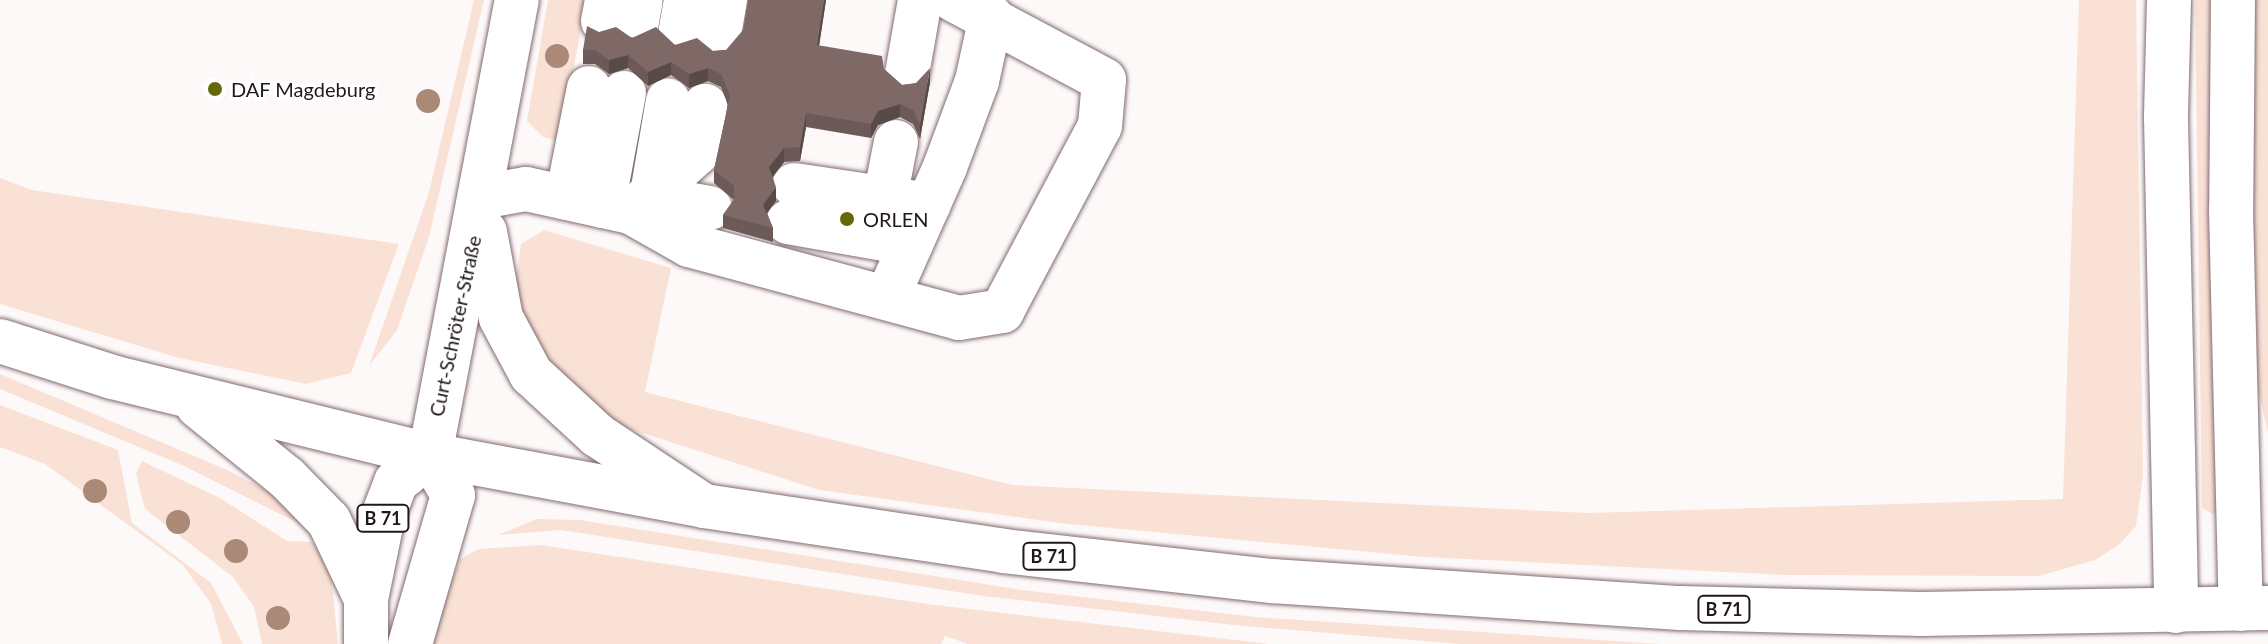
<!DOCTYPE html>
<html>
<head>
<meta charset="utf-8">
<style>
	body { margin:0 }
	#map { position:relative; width:2268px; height:644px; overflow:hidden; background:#fef9f9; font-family:Lato,sans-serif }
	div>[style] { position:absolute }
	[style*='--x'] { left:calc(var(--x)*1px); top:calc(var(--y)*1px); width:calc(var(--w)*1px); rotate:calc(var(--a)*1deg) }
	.green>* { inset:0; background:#f9e1d6 }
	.roads { filter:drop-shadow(0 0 2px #816b6f) drop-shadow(0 0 2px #816b6f) }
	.minor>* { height:44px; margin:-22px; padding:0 22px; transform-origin:22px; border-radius:22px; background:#fff }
	.major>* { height:44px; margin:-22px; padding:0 22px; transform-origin:22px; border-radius:22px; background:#fff }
	.highway>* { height:44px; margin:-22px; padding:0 22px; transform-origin:22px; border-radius:22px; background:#fff }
	.trees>* { width:24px; height:24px; margin:-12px; border-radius:50%; background:#aa8a77 }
	.wall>* { inset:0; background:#6c5a58 }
	.shaded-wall>* { inset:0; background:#584a47 }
	.building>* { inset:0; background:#7e6966 }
	.dots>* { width:22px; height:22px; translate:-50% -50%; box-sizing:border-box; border:4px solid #fff; border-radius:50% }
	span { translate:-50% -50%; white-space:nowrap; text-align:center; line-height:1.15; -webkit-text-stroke:6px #fff; paint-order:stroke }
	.shield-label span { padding:2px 6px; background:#fff; border:2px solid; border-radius:6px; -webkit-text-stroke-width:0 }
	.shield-label { font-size:18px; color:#21181a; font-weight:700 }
	.poi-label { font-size:20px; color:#21181a }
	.left { translate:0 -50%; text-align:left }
	.street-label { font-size:20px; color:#21181a }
</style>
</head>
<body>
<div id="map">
	<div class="green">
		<i style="clip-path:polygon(474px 0,484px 0,429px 237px,397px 330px,369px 366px,429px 192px)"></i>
		<i style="clip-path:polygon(548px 0,587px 0,559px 141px,543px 137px,527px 121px)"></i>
		<i style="clip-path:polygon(2079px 0,2136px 0,2143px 476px,2136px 526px,2120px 544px,2095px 560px,2039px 576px,1783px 575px,1424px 557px,1068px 524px,819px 490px,618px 425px,542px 365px,514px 294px,521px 244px,544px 230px,671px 268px,645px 392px,1012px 485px,1587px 513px,2063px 499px)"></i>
		<i style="clip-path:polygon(2195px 0,2210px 0,2218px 512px,2212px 514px,2202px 508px)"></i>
		<i style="clip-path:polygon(2256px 0,2268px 0,2268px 433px,2256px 380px,2252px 79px)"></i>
		<i style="clip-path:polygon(0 178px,32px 190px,399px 244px,351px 373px,306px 384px,179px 358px,0 304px)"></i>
		<i style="clip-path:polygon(0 374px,227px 470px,281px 498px,302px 525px,184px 466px,0 389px)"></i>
		<i style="clip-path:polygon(0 405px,118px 450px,132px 523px,211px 583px,243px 644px,222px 644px,211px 604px,183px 565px,45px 464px,0 447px)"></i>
		<i style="clip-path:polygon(142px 461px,220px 498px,287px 541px,312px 542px,331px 574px,338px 644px,262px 644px,254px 607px,233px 577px,145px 509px,136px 474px)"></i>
		<i style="clip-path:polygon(537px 519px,580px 520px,1022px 590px,1255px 617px,1660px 644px,1460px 644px,1234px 625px,983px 596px,561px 530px,498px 535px)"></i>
		<i style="clip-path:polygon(541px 545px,927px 604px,1269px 644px,968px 644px,945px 636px,941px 644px,428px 644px,460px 559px,479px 549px)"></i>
	</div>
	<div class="roads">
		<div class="minor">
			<i style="--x:603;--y:21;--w:21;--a:-79"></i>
			<i style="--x:636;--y:27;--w:27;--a:-80"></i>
			<i style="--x:680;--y:34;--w:35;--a:-80"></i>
			<i style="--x:718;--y:40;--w:41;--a:-80.1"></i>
			<i style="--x:907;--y:74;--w:75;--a:-80"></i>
			<i style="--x:794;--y:185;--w:136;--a:8.4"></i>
			<i style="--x:652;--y:194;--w:95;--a:-80.3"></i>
			<i style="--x:481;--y:197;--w:46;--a:-10.1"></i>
			<i style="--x:526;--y:189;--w:107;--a:12.4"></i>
			<i style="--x:631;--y:212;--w:67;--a:29.6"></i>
			<i style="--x:689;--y:245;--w:280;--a:15.1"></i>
			<i style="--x:959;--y:318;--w:44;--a:-9.2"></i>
			<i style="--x:1002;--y:311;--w:209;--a:-62.1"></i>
			<i style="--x:1100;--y:126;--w:46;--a:-85"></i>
			<i style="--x:1104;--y:80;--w:170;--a:-151.9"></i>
			<i style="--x:648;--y:197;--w:63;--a:10.1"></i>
			<i style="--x:567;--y:198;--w:112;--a:-78.7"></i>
			<i style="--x:885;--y:198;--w:57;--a:-78.9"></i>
			<i style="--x:603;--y:206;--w:115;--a:-79.5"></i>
			<i style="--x:631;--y:212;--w:89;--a:-41.8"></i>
			<i style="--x:697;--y:153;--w:48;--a:-80.3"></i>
			<i style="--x:788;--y:222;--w:125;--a:10.1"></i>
			<i style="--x:485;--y:232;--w:87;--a:79.5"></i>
			<i style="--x:501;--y:318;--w:64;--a:61.8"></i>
			<i style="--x:531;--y:374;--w:90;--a:42.7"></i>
			<i style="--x:597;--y:435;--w:128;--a:33.6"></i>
			<i style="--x:887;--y:298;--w:143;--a:-66.1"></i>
			<i style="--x:945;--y:167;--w:92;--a:-69.6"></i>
			<i style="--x:977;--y:81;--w:66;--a:-77.7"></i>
			<i style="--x:430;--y:455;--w:463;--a:-79.2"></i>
		</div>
		<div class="major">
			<i style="--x:0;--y:341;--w:118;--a:17.8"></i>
			<i style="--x:112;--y:377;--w:327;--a:13.8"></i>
			<i style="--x:430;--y:455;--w:279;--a:10.5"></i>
			<i style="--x:704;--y:506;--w:303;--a:8.5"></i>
			<i style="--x:1004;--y:551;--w:270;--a:6.4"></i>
			<i style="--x:1272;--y:581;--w:409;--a:3.8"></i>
			<i style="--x:1680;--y:608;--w:241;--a:1.4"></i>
			<i style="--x:1921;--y:614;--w:347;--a:-1"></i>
			<i style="--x:198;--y:406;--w:114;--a:39"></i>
			<i style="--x:287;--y:478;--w:60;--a:45.7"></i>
			<i style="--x:329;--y:521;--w:86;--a:64.6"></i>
			<i style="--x:366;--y:644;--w:45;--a:-90"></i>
			<i style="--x:366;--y:599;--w:85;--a:-78.4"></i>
			<i style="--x:383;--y:516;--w:36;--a:-69"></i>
			<i style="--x:396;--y:482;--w:43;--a:-38.5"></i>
			<i style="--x:410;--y:644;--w:155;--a:-73.9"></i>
			<i style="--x:453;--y:495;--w:46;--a:-119.9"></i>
		</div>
		<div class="highway">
			<i style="--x:2169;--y:0;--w:118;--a:91.5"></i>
			<i style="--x:2166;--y:118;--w:493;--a:88.8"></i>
			<i style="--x:2233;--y:0;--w:210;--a:90.5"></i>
			<i style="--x:2231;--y:210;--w:399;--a:88.6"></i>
		</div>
	</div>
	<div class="trees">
		<i style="left:557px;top:56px"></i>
		<i style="left:428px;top:101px"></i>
		<i style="left:95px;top:491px"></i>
		<i style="left:178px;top:522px"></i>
		<i style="left:236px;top:551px"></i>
		<i style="left:278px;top:618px"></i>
	</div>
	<div class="wall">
		<i style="clip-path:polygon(826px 0,819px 46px,884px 69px,902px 85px,930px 82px,920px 139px,913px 124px,900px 117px,878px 125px,871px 138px,806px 127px,800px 161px,784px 162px,773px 177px,776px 201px,767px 213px,773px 228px,773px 242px,723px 228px,723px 215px,734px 200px,714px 183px,714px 170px,728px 105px,721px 87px,708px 81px,689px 88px,671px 75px,648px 86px,628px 68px,609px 74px,595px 64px,583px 64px,583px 50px,599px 32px,713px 51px,726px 50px)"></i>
	</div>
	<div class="shaded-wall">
		<i style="clip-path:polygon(824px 0,826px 0,817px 59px,817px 45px)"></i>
		<i style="clip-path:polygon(628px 55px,628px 68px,609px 74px,609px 60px)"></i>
		<i style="clip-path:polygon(671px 62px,671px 75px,648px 86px,648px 72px)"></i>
		<i style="clip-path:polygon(708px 68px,708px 81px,689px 88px,689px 74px)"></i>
		<i style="clip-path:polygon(930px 68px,930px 82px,920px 139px,920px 125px)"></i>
		<i style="clip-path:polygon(900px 104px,900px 117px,878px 125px,871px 138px,871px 124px,878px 111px)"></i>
		<i style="clip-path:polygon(806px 113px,806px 127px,800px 161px,800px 147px)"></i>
		<i style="clip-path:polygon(784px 148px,784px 162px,769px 181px,769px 167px)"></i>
		<i style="clip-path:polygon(776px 187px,776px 201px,763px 218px,763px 205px)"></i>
	</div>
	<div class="building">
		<i style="clip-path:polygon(748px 0,824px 0,817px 45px,882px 56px,884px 69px,902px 85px,916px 83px,930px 68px,920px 125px,913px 110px,900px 104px,878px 111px,871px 124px,806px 113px,800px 147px,784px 148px,769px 167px,776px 187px,763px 205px,773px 228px,723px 215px,734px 199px,734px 186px,714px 170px,730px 96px,721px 74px,708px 68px,689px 74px,671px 62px,648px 72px,628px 55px,609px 60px,595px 50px,583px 50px,587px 26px,599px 32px,616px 27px,632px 38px,656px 27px,675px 45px,697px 38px,713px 51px,726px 50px,743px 30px)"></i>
	</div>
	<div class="dots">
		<i style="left:215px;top:89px;background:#656807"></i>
		<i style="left:847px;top:219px;background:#656807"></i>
	</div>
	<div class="shield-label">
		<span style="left:383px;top:518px">B 71</span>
		<span style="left:1049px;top:556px">B 71</span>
		<span style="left:1724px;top:609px">B 71</span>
	</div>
	<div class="poi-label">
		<span class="left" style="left:231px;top:89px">DAF Magdeburg</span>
		<span class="left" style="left:863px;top:219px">ORLEN</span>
	</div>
	<div class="street-label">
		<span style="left:455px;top:326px;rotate:-78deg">Curt-Schröter-Straße</span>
	</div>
</div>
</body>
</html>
